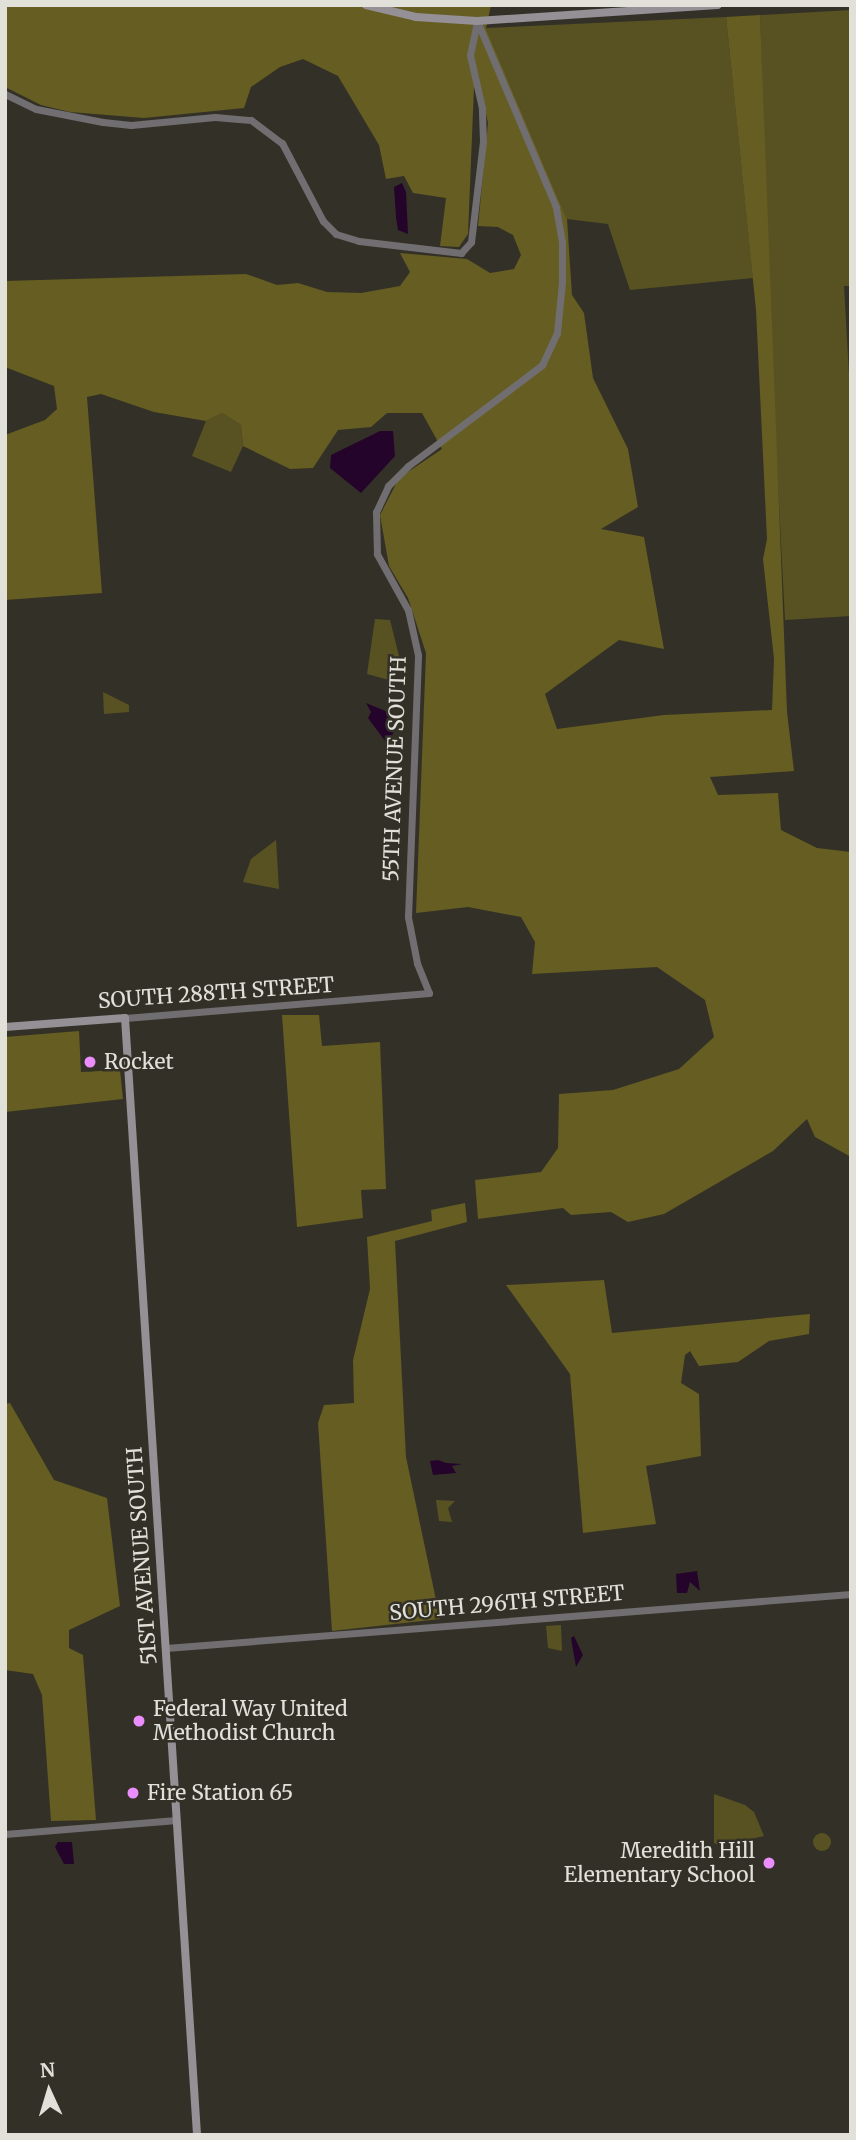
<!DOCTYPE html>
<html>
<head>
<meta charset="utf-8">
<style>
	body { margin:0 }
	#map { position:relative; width:856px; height:2140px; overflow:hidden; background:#333127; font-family:Merriweather,serif }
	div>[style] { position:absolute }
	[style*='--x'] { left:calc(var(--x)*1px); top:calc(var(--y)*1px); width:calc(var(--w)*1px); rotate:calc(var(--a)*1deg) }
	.green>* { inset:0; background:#585223 }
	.round { border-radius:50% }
	.forest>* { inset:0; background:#655d21 }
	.water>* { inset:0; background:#24042a }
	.tertiary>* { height:7px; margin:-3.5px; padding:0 3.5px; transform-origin:3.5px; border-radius:3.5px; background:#716e72 }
	.secondary>* { height:8px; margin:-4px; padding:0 4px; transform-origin:4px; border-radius:4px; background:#958f96 }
	.dots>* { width:19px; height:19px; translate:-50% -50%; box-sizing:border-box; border:4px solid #333127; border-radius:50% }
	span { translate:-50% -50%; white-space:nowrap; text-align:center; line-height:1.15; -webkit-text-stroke:5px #333127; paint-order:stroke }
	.street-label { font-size:21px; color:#e1e1da }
	.poi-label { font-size:21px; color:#e1e1da }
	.left { translate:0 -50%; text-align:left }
	.right { translate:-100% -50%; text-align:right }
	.frame { position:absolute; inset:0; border:7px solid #e1e1da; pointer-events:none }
	.north { position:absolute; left:14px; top:2056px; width:70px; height:70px; -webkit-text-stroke:5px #333127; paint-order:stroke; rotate:356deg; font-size:19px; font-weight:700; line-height:28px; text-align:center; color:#e1e1da }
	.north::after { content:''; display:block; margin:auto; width:24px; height:32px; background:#e1e1da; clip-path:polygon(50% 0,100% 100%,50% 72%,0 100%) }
</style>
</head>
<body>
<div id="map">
	<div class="green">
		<i style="clip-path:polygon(851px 10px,851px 286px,844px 286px,851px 410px,851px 616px,785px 620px,767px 273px,760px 15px)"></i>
		<i style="clip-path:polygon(726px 17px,753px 278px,630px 290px,608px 224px,567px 219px,486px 28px)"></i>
		<i style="clip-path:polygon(222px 413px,241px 425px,243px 446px,231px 472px,192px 456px,206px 421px)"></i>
		<i style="clip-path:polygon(375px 619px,390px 620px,401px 664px,392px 667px,393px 681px,367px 674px)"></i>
		<i style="clip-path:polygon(103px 692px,129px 705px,129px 712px,104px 714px)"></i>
		<i style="clip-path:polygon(276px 840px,279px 889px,243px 882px,251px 859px)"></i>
		<i style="clip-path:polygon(436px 1500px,455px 1501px,448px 1508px,452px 1522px,439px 1521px)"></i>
		<i style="clip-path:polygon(561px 1625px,562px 1651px,548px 1648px,546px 1626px)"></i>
		<i style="clip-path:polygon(714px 1794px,745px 1805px,754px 1812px,764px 1836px,720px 1846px,714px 1843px)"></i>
		<i class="round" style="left:813px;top:1833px;width:18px;height:18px"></i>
	</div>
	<div class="forest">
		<i style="clip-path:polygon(5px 5px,491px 5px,486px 28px,567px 219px,572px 295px,584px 313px,593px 378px,628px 449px,638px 507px,601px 529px,644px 537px,664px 649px,619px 640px,545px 694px,557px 729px,664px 715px,772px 710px,774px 659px,763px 559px,767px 539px,756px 310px,726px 17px,760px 15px,787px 712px,794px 771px,710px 777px,718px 795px,778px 793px,781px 830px,817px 848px,851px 852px,851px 1157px,815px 1137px,807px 1119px,773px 1151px,664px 1214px,628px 1222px,611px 1212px,571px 1215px,563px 1208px,478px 1219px,475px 1180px,541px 1172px,558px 1148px,559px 1094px,613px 1090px,679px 1069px,714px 1037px,705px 1000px,657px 967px,532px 974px,535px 942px,521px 917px,468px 907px,416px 913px,426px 653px,408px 598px,389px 566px,380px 515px,399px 478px,442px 449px,422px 413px,387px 413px,371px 427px,338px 430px,313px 468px,290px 469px,243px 446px,241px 425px,222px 413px,206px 421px,154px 412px,101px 394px,87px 397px,102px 593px,5px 600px,5px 435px,45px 420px,57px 409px,54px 386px,5px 367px,5px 281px,246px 274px,277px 285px,298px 283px,327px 292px,361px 293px,400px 286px,410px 272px,400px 253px,467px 259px,490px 273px,514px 269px,521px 255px,513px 235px,498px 227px,478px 226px,488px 123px,475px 63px,468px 234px,459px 247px,440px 246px,446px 198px,413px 193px,404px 176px,386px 179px,379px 145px,338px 76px,303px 59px,280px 67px,251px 87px,244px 108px,144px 118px,70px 112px,41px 105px,5px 87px)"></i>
		<i style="clip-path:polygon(282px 1015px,319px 1015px,322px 1046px,380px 1042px,386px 1189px,361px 1190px,363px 1218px,297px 1227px)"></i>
		<i style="clip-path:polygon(79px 1031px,81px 1072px,120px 1070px,123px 1099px,5px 1112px,5px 1037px)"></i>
		<i style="clip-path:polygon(465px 1203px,467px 1222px,395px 1241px,406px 1457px,440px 1619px,332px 1631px,318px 1423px,324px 1405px,354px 1403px,353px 1360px,370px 1289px,367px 1237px,432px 1221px,431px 1210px)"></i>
		<i style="clip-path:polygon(604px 1280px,612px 1333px,810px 1314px,809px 1334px,769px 1341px,738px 1362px,699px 1366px,690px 1351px,685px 1355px,681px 1383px,699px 1394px,701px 1456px,646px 1466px,656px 1524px,583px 1533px,570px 1374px,506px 1285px)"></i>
		<i style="clip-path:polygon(10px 1403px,54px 1480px,107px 1498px,120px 1606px,69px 1630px,69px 1648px,83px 1655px,96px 1820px,51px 1821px,42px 1695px,33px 1674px,5px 1670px,5px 1404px)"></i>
	</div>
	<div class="water">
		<i style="clip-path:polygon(402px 183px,406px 192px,408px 234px,398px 230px,396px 217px,394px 187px)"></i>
		<i style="clip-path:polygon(380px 431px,393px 431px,395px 456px,361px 493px,330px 468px,331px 455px)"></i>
		<i style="clip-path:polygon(366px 703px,395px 715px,391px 749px,368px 718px,371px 712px)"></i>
		<i style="clip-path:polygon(438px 1460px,446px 1463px,462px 1464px,452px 1466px,456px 1473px,433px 1475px,430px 1461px)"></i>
		<i style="clip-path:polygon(697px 1571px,700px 1591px,690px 1582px,687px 1593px,677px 1593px,676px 1574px)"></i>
		<i style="clip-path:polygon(574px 1636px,583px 1655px,576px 1667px,571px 1638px)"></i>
		<i style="clip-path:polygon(58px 1842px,72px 1842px,74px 1864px,64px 1864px,55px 1847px)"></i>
	</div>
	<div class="tertiary">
		<i style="--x:5;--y:94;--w:34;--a:26"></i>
		<i style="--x:36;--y:109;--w:68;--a:11"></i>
		<i style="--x:103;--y:122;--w:28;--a:6"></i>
		<i style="--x:131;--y:125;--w:84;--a:-5.4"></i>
		<i style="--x:215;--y:117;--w:36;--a:5"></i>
		<i style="--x:251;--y:120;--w:39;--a:37"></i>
		<i style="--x:282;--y:143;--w:88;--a:62.3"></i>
		<i style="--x:323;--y:221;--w:18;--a:45"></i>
		<i style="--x:336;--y:234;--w:24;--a:17"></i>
		<i style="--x:359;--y:241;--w:103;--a:6.7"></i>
		<i style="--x:461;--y:253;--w:15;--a:-48"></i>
		<i style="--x:471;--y:242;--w:102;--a:-83.2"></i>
		<i style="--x:483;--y:141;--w:33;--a:-92"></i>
		<i style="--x:482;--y:108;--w:54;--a:-102.8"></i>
		<i style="--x:470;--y:55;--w:34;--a:-78"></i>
		<i style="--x:125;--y:1018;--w:305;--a:-4.7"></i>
		<i style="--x:429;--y:993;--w:32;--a:-112"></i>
		<i style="--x:417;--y:963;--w:47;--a:-101.1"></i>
		<i style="--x:408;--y:917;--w:262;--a:-87.8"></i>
		<i style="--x:418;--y:655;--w:46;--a:-102.5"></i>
		<i style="--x:408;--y:610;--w:64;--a:-119"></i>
		<i style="--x:377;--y:554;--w:42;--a:-91.4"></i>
		<i style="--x:376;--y:512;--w:29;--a:-65"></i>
		<i style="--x:388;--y:486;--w:28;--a:-45"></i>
		<i style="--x:408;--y:466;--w:168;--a:-37"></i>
		<i style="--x:542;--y:365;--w:35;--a:-65"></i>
		<i style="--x:557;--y:333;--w:51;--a:-84.4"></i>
		<i style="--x:562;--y:282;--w:40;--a:-90"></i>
		<i style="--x:562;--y:242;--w:36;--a:-100"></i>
		<i style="--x:556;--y:207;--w:202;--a:-113"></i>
		<i style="--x:166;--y:1648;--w:687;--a:-4.51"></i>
		<i style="--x:5;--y:1834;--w:172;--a:-4.7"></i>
	</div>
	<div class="secondary">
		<i style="--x:366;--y:5;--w:51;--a:13.5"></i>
		<i style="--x:416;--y:17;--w:61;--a:3.8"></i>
		<i style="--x:477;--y:21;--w:241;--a:-3.8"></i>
		<i style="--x:5;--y:1027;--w:120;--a:-4.3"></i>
		<i style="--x:125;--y:1018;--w:1119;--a:86.31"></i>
	</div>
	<div class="dots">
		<i style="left:90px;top:1062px;background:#eb8dfc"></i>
		<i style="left:139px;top:1721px;background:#eb8dfc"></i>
		<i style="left:133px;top:1793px;background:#eb8dfc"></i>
		<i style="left:769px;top:1863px;background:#eb8dfc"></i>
	</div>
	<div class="street-label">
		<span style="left:395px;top:769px;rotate:-88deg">55TH AVENUE SOUTH</span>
		<span style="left:216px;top:993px;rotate:-4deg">SOUTH 288TH STREET</span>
		<span style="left:142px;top:1556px;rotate:-94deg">51ST AVENUE SOUTH</span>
		<span style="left:507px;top:1603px;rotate:-5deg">SOUTH 296TH STREET</span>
	</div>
	<div class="poi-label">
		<span class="left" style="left:104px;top:1062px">Rocket</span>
		<span class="left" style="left:153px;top:1721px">Federal Way United<br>Methodist Church</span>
		<span class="left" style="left:147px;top:1793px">Fire Station 65</span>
		<span class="right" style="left:755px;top:1863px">Meredith Hill<br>Elementary School</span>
	</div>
	<div class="frame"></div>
	<div class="north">N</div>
</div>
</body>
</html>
